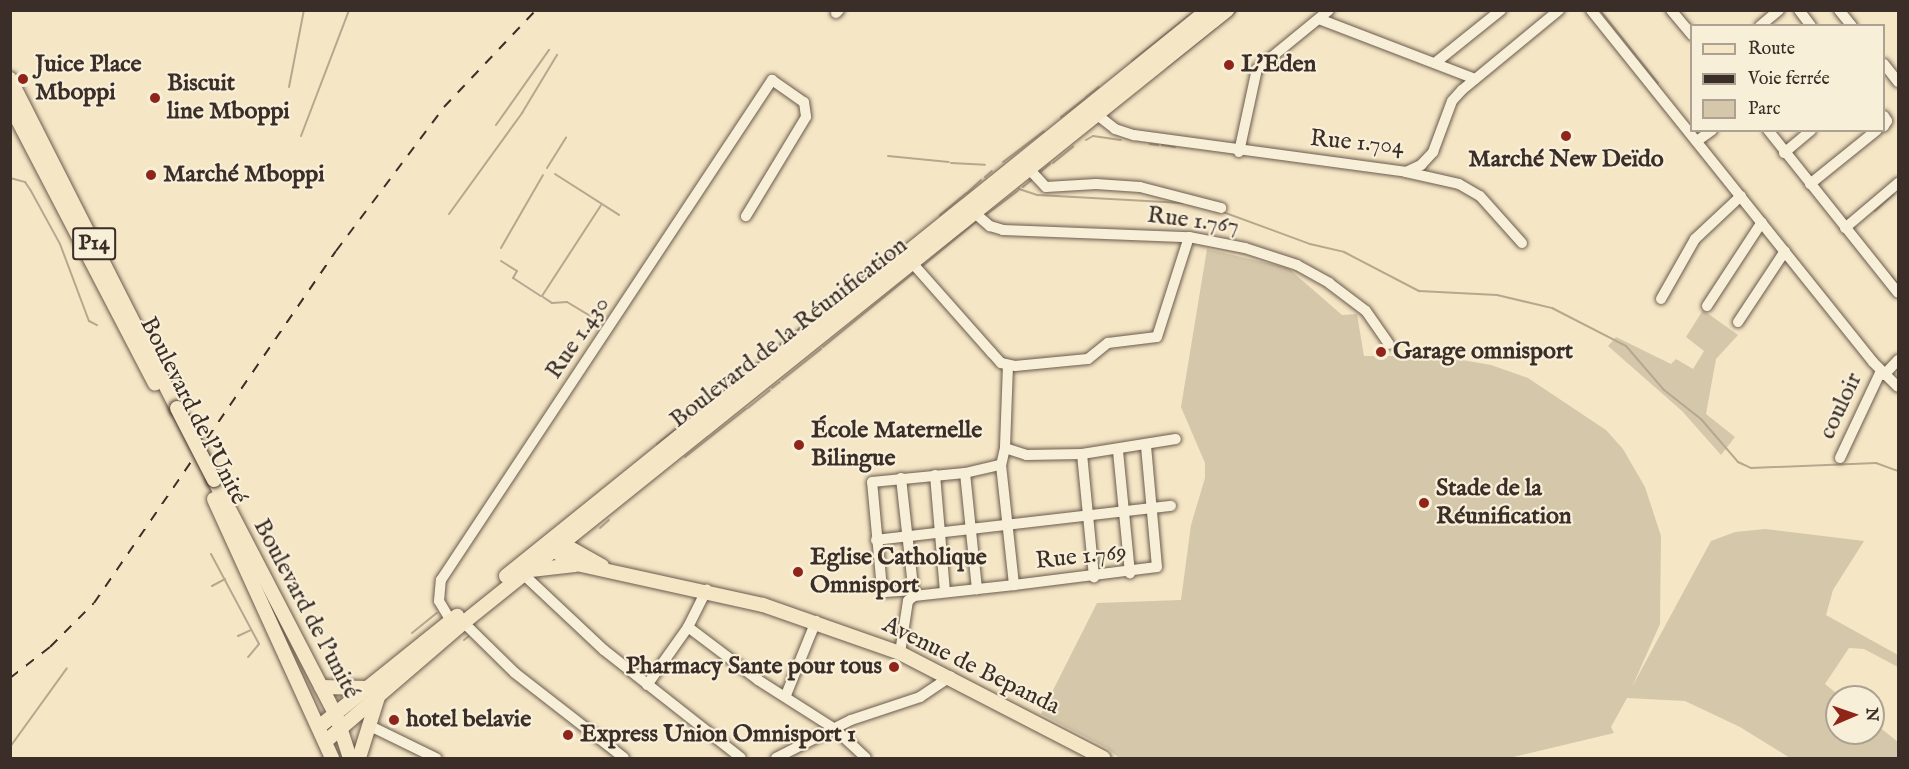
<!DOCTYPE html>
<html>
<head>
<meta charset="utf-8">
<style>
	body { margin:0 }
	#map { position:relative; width:1909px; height:769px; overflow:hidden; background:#f5e6c5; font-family:"IM FELL English",serif }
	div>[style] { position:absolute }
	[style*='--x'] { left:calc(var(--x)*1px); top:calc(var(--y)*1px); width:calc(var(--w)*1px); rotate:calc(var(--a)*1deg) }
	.green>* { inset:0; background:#d5c7aa }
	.stream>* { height:2px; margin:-1px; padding:0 1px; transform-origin:1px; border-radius:1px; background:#b6a78f }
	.roads { filter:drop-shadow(0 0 2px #6a5b4e) drop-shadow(0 0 2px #6a5b4e) }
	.minor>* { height:10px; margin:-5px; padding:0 5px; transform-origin:5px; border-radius:5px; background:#f8efd9 }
	.major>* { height:14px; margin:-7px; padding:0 7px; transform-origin:7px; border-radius:7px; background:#f5e6c5 }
	.rail>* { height:2px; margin-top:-1px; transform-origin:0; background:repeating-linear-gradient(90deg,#3b2d27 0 10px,transparent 0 20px) }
	.bridges { filter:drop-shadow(0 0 2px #3b2d27) drop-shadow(0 0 2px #3b2d27) }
	.major-bridge>* { height:14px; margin:-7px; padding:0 7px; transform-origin:7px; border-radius:7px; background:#f5e6c5 }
	.dots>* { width:16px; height:16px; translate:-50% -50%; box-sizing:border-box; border:3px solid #f8efd9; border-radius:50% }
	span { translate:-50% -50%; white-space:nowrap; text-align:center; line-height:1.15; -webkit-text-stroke:4.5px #f8efd9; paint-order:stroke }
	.shield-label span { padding:2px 4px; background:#f8efd9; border:2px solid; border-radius:4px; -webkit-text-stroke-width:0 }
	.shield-label { font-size:22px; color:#3b2d27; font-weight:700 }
	.poi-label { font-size:24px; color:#3b2d27; font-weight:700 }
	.left { translate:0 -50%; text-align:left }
	.right { translate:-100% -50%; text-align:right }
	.street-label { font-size:24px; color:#3b2d27 }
	.frame { position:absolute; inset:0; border:12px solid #3b2d27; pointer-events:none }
	.legend { position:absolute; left:1690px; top:24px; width:195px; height:108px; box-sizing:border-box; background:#f8efd9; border:2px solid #aca192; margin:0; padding:8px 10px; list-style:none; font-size:18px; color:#3b2d27 }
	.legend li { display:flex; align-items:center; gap:12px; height:30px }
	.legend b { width:30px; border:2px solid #aca192 }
	.north { position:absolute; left:1825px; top:685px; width:60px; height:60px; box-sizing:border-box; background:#f8efd9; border:2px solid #aca192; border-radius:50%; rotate:88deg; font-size:16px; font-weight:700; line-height:24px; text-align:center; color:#3b2d27 }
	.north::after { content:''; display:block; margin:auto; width:21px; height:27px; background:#8f2418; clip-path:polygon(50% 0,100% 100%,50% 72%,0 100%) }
</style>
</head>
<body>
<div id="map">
	<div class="green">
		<i style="clip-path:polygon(1207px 249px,1288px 268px,1342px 315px,1357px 314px,1364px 356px,1439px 356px,1491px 365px,1528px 378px,1606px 430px,1623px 449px,1645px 487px,1661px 536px,1660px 624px,1632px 687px,1711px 541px,1735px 532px,1765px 529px,1864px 541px,1833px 590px,1826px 615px,1898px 655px,1898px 667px,1864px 649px,1849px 648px,1825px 684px,1841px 697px,1837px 697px,1837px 733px,1873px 733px,1873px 722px,1898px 742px,1898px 758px,1790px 758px,1740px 727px,1685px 701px,1627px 698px,1611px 727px,1614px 733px,1509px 758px,1119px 758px,1107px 748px,1041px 714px,1097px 603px,1181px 600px,1191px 525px,1205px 478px,1205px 463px,1181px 407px)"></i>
		<i style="clip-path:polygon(1703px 310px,1738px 335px,1716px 359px,1706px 414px,1735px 437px,1721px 455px,1682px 411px,1608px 346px,1616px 337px,1671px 364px,1676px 359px,1693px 369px,1704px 351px,1686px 337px)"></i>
	</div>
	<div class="stream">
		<i style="--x:1600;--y:10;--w:93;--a:51.5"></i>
		<i style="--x:1132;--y:61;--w:82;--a:-38.6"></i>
		<i style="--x:1167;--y:67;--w:91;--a:-38.8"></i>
		<i style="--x:289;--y:87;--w:78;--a:-79"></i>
		<i style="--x:1086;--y:97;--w:16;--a:-38"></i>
		<i style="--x:1061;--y:117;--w:31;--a:-38"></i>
		<i style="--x:496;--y:125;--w:92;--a:-54.8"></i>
		<i style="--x:301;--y:136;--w:135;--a:-69.1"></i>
		<i style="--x:1086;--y:140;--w:8;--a:-30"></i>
		<i style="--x:1093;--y:136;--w:28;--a:8"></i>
		<i style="--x:1150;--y:144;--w:8;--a:7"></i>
		<i style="--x:1162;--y:145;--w:13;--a:9"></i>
		<i style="--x:888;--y:156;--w:61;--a:5.6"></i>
		<i style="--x:1003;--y:162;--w:51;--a:-37.1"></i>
		<i style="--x:951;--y:163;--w:34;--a:3"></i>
		<i style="--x:1053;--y:163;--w:26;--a:-39"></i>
		<i style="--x:547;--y:168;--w:36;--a:-58"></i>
		<i style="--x:555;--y:174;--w:76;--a:32.6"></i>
		<i style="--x:1038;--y:174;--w:16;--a:-40"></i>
		<i style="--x:985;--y:177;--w:9;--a:-41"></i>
		<i style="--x:10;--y:178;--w:16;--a:15"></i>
		<i style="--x:25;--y:182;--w:11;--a:56"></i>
		<i style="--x:31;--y:191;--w:60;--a:61.3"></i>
		<i style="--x:60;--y:244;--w:82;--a:69.4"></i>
		<i style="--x:89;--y:321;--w:9;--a:27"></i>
		<i style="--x:1023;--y:187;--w:14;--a:-39"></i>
		<i style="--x:1019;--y:189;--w:20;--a:18"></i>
		<i style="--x:1038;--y:195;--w:145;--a:3.2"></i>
		<i style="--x:967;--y:193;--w:19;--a:-43"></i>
		<i style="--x:1875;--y:211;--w:25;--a:-42"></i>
		<i style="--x:1223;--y:212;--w:93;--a:20.2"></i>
		<i style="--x:1310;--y:244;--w:35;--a:13"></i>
		<i style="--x:1344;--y:252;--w:85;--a:27.5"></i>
		<i style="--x:1419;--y:291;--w:78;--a:2.9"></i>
		<i style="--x:1497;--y:295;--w:57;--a:13.3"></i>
		<i style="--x:1552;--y:308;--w:83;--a:27.2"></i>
		<i style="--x:1626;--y:346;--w:58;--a:49.2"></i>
		<i style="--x:1664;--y:390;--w:47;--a:38.1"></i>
		<i style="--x:1701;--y:419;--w:57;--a:49.3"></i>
		<i style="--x:1738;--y:462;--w:14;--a:25"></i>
		<i style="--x:1751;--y:468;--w:125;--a:-2.3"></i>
		<i style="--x:1876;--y:463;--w:23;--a:20"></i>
		<i style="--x:449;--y:214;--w:125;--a:-54.1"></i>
		<i style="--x:522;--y:113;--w:68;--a:-58.9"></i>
		<i style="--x:987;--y:214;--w:39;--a:-37"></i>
		<i style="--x:940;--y:215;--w:34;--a:-40"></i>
		<i style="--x:501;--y:248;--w:84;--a:-60.1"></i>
		<i style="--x:501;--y:261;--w:19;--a:32"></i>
		<i style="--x:517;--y:271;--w:8;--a:120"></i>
		<i style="--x:513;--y:278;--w:33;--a:33"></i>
		<i style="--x:920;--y:268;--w:75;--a:-39.6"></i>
		<i style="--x:1891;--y:276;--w:11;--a:49"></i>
		<i style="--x:852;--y:285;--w:16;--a:-40"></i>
		<i style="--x:542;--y:296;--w:108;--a:-57"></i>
		<i style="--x:543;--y:297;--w:11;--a:34"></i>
		<i style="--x:552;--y:303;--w:15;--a:-4"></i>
		<i style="--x:567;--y:302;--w:27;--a:31"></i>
		<i style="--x:823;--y:347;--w:120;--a:-39.3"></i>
		<i style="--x:738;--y:379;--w:115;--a:-39.4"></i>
		<i style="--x:782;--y:380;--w:50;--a:-38.5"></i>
		<i style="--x:772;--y:388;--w:10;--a:-37"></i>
		<i style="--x:748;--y:408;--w:28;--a:-39"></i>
		<i style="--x:657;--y:444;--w:102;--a:-38.7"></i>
		<i style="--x:685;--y:457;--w:78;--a:-38.2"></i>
		<i style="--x:600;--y:528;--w:12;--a:-42"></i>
		<i style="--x:211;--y:554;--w:102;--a:61.9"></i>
		<i style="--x:259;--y:644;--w:17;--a:130"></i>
		<i style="--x:212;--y:586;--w:15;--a:-28"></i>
		<i style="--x:412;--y:633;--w:32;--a:-39"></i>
		<i style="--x:238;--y:636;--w:14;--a:-25"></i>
		<i style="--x:464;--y:640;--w:6;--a:-39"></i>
		<i style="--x:10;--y:747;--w:97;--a:-54.2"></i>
	</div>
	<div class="roads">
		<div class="minor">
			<i style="--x:1591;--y:10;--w:451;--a:51.3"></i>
			<i style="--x:1873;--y:362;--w:35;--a:45"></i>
			<i style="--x:1671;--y:10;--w:33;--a:50"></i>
			<i style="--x:1799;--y:10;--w:20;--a:53"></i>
			<i style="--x:1839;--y:10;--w:21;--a:51"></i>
			<i style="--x:836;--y:13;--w:4;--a:-45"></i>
			<i style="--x:1319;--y:19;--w:167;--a:21"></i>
			<i style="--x:1760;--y:26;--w:25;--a:-40"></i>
			<i style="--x:1435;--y:63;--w:85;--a:-38.8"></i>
			<i style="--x:1884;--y:64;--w:23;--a:52"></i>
			<i style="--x:1091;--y:110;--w:31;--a:38"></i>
			<i style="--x:1115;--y:129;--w:20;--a:18"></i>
			<i style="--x:1134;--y:135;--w:275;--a:7.7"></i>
			<i style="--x:1406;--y:172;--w:54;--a:12.8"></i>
			<i style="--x:1459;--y:184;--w:24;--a:30"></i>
			<i style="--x:1480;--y:196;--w:63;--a:48.2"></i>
			<i style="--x:1884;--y:116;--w:6;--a:59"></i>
			<i style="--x:1887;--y:121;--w:6;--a:121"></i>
			<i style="--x:1768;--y:130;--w:208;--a:51.4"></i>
			<i style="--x:1697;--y:141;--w:19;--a:-36"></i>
			<i style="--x:1239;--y:152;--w:85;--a:-77.8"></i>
			<i style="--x:1257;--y:69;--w:93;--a:-39.3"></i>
			<i style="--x:1784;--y:153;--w:35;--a:-40"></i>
			<i style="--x:1030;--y:170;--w:23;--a:47"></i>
			<i style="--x:1046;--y:187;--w:50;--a:-3.4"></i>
			<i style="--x:1096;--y:184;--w:44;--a:3.9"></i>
			<i style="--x:1140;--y:187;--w:84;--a:14.5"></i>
			<i style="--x:1406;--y:172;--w:17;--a:-25"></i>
			<i style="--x:1421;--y:165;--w:18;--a:-47"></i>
			<i style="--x:1433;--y:152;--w:54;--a:-69.6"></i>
			<i style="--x:1452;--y:101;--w:15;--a:-48"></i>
			<i style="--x:1462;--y:90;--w:126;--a:-39.5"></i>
			<i style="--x:1810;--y:184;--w:86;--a:-38.9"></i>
			<i style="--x:969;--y:208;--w:28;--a:41"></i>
			<i style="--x:990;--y:226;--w:14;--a:17"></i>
			<i style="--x:1003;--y:230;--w:186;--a:2.2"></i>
			<i style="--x:1189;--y:237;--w:57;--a:11.1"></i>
			<i style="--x:1245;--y:248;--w:55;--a:18.1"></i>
			<i style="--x:1297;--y:265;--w:37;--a:29"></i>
			<i style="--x:1329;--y:283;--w:46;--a:37.1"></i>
			<i style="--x:1366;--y:311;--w:40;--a:55.1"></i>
			<i style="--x:1845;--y:228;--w:70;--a:-40.3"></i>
			<i style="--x:907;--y:257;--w:128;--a:48.5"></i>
			<i style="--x:992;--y:353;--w:13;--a:48"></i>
			<i style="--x:1001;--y:363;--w:14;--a:12"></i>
			<i style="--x:1015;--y:366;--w:73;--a:-5.5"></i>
			<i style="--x:1088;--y:359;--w:26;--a:-39"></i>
			<i style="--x:1108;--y:343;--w:49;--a:-7"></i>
			<i style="--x:1157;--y:337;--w:105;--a:-72.3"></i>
			<i style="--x:1661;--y:299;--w:69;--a:-60.5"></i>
			<i style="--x:1695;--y:239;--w:63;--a:-43.1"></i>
			<i style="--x:1707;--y:306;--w:100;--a:-56.8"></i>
			<i style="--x:1738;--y:322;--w:85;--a:-56.5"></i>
			<i style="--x:1008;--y:365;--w:83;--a:92.1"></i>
			<i style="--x:1005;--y:448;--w:17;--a:103"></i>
			<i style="--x:1001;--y:465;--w:121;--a:83.8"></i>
			<i style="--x:1014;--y:585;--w:144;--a:-7.2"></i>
			<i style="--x:1157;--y:567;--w:121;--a:-95.2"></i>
			<i style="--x:1884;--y:375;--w:21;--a:-47"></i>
			<i style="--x:1005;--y:448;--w:22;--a:18"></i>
			<i style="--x:1026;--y:455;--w:56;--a:-1"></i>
			<i style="--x:1082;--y:454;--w:95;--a:-9.1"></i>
			<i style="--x:1118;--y:451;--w:123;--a:84.4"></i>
			<i style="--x:1082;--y:454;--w:124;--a:84.4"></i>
			<i style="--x:1840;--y:458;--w:96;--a:-64.8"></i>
			<i style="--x:965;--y:473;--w:117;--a:84.1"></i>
			<i style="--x:935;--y:475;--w:117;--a:85.1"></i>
			<i style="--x:901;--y:478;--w:118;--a:83.7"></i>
			<i style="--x:876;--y:540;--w:297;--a:-6.6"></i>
			<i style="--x:523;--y:574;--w:111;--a:43.2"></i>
			<i style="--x:604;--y:650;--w:174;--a:38.2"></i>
			<i style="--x:913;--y:590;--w:28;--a:176"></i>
			<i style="--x:885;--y:592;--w:4;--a:-135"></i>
			<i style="--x:882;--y:589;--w:107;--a:-95.3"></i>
			<i style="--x:872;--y:482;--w:93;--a:-5.5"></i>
			<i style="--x:965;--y:473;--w:37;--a:-13"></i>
			<i style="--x:459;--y:618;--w:78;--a:44.5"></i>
			<i style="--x:515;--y:673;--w:138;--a:37.9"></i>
			<i style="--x:451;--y:621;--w:23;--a:-121"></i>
			<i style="--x:439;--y:601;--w:21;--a:-85"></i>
			<i style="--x:441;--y:580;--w:600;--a:-56.5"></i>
			<i style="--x:772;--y:80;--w:39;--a:35"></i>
			<i style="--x:804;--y:102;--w:15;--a:82"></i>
			<i style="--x:806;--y:117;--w:116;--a:121.2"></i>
			<i style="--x:688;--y:627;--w:88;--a:37.1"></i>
			<i style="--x:758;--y:680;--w:91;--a:32.5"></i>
			<i style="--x:835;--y:729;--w:42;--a:43.1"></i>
			<i style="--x:900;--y:653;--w:53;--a:-81.3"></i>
			<i style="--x:908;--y:601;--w:8;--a:-40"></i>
			<i style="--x:914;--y:596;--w:101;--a:-6.3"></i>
			<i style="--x:647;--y:685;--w:71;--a:-54.7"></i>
			<i style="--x:688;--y:627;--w:42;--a:-63.4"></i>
			<i style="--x:786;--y:695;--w:80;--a:-67.9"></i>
			<i style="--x:368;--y:725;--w:76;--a:25.9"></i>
			<i style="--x:776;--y:758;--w:84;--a:-26.9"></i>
			<i style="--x:851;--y:720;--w:73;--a:-18.4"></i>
			<i style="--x:920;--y:697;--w:37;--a:-34"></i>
		</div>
		<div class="major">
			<i style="--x:10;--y:79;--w:369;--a:63.1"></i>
			<i style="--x:10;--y:105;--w:314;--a:62.5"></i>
			<i style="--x:214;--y:480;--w:265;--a:62.6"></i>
			<i style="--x:336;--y:715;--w:45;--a:72"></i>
			<i style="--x:214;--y:499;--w:285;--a:65.5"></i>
			<i style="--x:556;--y:540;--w:53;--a:29.5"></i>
			<i style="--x:547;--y:545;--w:31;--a:36"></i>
			<i style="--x:572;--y:563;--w:196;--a:12.4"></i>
			<i style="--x:763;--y:605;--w:145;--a:19.3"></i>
			<i style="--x:900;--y:653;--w:229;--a:27.3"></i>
			<i style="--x:531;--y:570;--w:44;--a:-6.5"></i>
			<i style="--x:506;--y:576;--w:902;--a:-38.88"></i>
			<i style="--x:321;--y:687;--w:47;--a:1.2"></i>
			<i style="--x:320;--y:726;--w:176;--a:-38.8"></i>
			<i style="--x:326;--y:741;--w:181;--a:-40.7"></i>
			<i style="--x:463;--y:623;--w:980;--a:-38.74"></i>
			<i style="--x:359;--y:758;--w:64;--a:-72.7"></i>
		</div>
	</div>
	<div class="rail">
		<i style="--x:10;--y:678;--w:51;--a:-37.8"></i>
		<i style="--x:50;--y:647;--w:62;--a:-45"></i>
		<i style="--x:94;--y:603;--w:427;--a:-55.5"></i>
		<i style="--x:336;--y:251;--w:180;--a:-53.1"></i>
		<i style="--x:444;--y:107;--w:134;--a:-46.5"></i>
	</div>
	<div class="bridges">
		<div class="major-bridge">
			<i style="--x:177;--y:408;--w:81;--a:62.8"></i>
		</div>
	</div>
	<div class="dots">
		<i style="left:1229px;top:65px;background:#8f2418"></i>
		<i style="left:23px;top:79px;background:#8f2418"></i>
		<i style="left:155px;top:98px;background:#8f2418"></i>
		<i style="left:1566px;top:136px;background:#8f2418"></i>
		<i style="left:151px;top:175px;background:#8f2418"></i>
		<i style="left:1381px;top:352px;background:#8f2418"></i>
		<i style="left:799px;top:445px;background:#8f2418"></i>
		<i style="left:1424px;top:503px;background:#8f2418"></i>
		<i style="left:798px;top:572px;background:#8f2418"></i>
		<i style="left:894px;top:667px;background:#8f2418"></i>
		<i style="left:394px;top:720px;background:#8f2418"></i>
		<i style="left:568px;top:735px;background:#8f2418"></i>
	</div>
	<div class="shield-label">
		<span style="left:94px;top:244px">P14</span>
	</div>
	<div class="poi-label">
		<span class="left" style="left:35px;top:79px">Juice Place<br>Mboppi</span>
		<span class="left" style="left:1241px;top:65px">L'Eden</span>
		<span class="left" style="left:167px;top:98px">Biscuit<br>line Mboppi</span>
		<span style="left:1566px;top:160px">Marché New Deïdo</span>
		<span class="left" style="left:163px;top:175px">Marché Mboppi</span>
		<span class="left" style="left:1393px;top:352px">Garage omnisport</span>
		<span class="left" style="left:811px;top:445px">École Maternelle<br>Bilingue</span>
		<span class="left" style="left:1436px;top:503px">Stade de la<br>Réunification</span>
		<span class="left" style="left:810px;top:572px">Eglise Catholique<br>Omnisport</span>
		<span class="right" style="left:882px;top:667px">Pharmacy Sante pour tous</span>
		<span class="left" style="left:406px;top:720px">hotel belavie</span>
		<span class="left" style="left:580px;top:735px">Express Union Omnisport 1</span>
	</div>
	<div class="street-label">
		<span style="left:1357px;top:143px;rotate:5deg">Rue 1.704</span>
		<span style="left:1193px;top:221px;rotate:7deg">Rue 1.767</span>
		<span style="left:789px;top:333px;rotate:-38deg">Boulevard de la Réunification</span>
		<span style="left:578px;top:338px;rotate:-56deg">Rue 1.430</span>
		<span style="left:1841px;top:406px;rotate:-65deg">couloir</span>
		<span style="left:193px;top:411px;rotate:63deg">Boulevard de l'Unité</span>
		<span style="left:1081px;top:557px;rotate:-6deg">Rue 1.769</span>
		<span style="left:306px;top:609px;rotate:62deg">Boulevard de l'unité</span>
		<span style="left:971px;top:666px;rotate:26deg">Avenue de Bepanda</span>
	</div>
	<div class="frame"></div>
	<ul class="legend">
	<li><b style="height:8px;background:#f5e6c5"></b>Route</li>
	<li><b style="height:8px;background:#3b2d27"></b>Voie ferrée</li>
	<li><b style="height:16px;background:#d5c7aa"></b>Parc</li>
	</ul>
	<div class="north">N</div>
</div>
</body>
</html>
